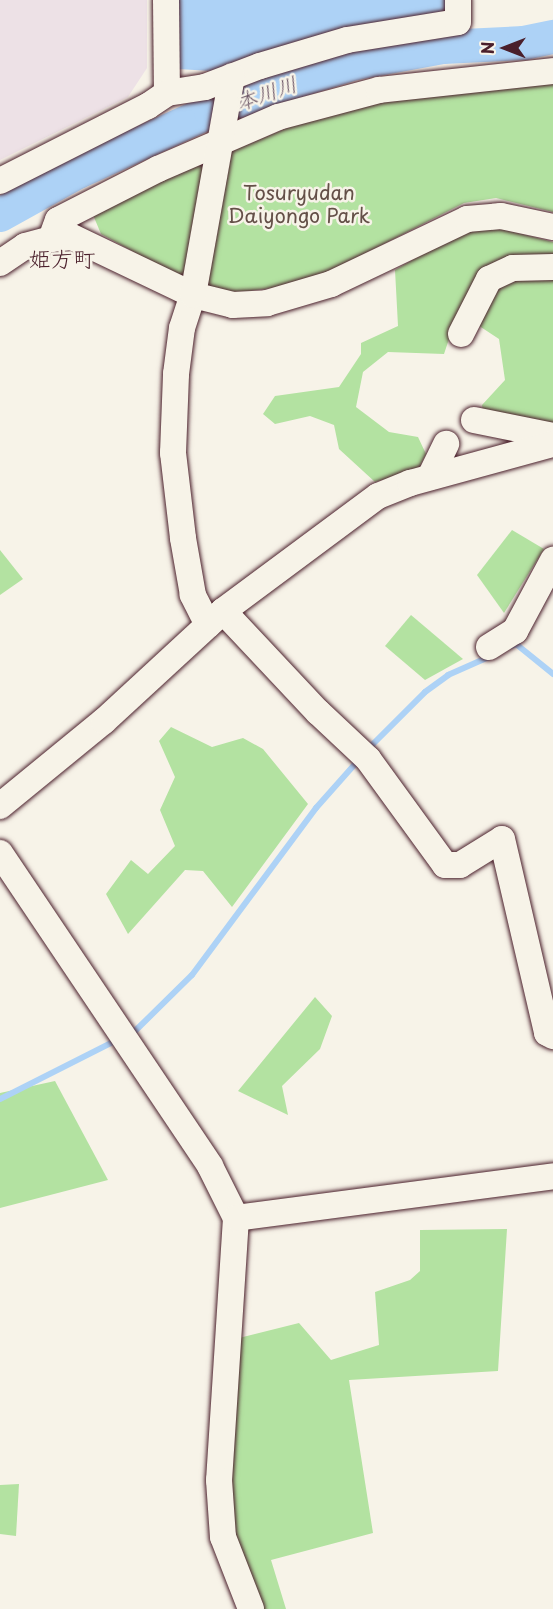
<!DOCTYPE html>
<html>
<head>
<meta charset="utf-8">
<style>
	body { margin:0 }
	#map { position:relative; width:553px; height:1609px; overflow:hidden; background:#f7f3e8; font-family:"Playpen Sans","Klee One",sans-serif }
	div>[style] { position:absolute }
	[style*='--x'] { left:calc(var(--x)*1px); top:calc(var(--y)*1px); width:calc(var(--w)*1px); rotate:calc(var(--a)*1deg) }
	.built>* { inset:0; background:#ede1e6 }
	.green>* { inset:0; background:#b3e2a1 }
	.water>* { inset:0; background:#add2f6 }
	.stream>* { height:6px; margin:-3px; padding:0 3px; transform-origin:3px; border-radius:3px; background:#add2f6 }
	.river>* { height:34px; margin:-17px; padding:0 17px; transform-origin:17px; border-radius:17px; background:#add2f6 }
	.roads { filter:drop-shadow(0 0 2px #4a1f2b) drop-shadow(0 0 2px #4a1f2b) }
	.minor>* { height:26px; margin:-13px; padding:0 13px; transform-origin:13px; border-radius:13px; background:#f7f3e8 }
	span { translate:-50% -50%; white-space:nowrap; text-align:center; line-height:1.15; -webkit-text-stroke:5px #f7f3e8; paint-order:stroke }
	.park-label { font-size:20px; color:#645048 }
	.water-label { font-size:21px; color:#634c5e; font-style:italic }
	.quarter-label { font-size:22px; color:#4a1f2b }
	.north { position:absolute; left:475px; top:18px; width:60px; height:60px; -webkit-text-stroke:4px #f7f3e8; paint-order:stroke; rotate:270deg; font-size:16px; font-weight:700; line-height:24px; text-align:center; color:#4a1f2b }
	.north::after { content:''; display:block; margin:auto; width:21px; height:27px; background:#4a1f2b; clip-path:polygon(50% 0,100% 100%,50% 72%,0 100%) }
</style>
</head>
<body>
<div id="map">
	<div class="built">
		<i style="clip-path:polygon(0 0,147px 0,147px 68px,128px 97px,0 160px)"></i>
	</div>
	<div class="green">
		<i style="clip-path:polygon(553px 81px,553px 212px,496px 198px,464px 203px,327px 273px,272px 288px,231px 293px,178px 276px,101px 234px,91px 210px,299px 123px,393px 99px)"></i>
		<i style="clip-path:polygon(490px 226px,553px 242px,553px 432px,485px 428px,482px 405px,505px 380px,499px 339px,458px 312px,444px 354px,388px 352px,363px 372px,356px 407px,389px 432px,418px 437px,426px 454px,418px 470px,375px 482px,339px 449px,334px 425px,310px 416px,275px 424px,263px 414px,275px 396px,339px 387px,361px 354px,361px 343px,398px 326px,395px 270px,464px 230px)"></i>
		<i style="clip-path:polygon(512px 530px,544px 549px,504px 613px,477px 575px)"></i>
		<i style="clip-path:polygon(0 550px,23px 579px,0 595px)"></i>
		<i style="clip-path:polygon(411px 615px,463px 659px,425px 680px,385px 646px)"></i>
		<i style="clip-path:polygon(171px 727px,212px 747px,243px 738px,263px 749px,308px 804px,232px 907px,203px 871px,185px 870px,128px 934px,106px 894px,131px 860px,148px 874px,175px 846px,160px 810px,175px 777px,159px 741px)"></i>
		<i style="clip-path:polygon(315px 997px,332px 1016px,320px 1049px,282px 1086px,288px 1115px,238px 1091px)"></i>
		<i style="clip-path:polygon(55px 1081px,108px 1180px,0 1208px,0 1093px)"></i>
		<i style="clip-path:polygon(507px 1229px,498px 1371px,349px 1380px,373px 1533px,271px 1560px,286px 1609px,262px 1609px,234px 1534px,230px 1482px,239px 1338px,299px 1323px,331px 1360px,379px 1345px,375px 1292px,410px 1280px,420px 1271px,420px 1230px)"></i>
		<i style="clip-path:polygon(19px 1484px,16px 1536px,0 1534px,0 1485px)"></i>
	</div>
	<div class="water">
		<i style="clip-path:polygon(178px 0,448px 0,447px 17px,343px 34px,211px 71px,178px 69px)"></i>
	</div>
	<div class="stream">
		<i style="--x:511;--y:646;--w:5;--a:-22"></i>
		<i style="--x:516;--y:644;--w:48;--a:39"></i>
		<i style="--x:371;--y:746;--w:76;--a:-45"></i>
		<i style="--x:425;--y:692;--w:29;--a:-36"></i>
		<i style="--x:448;--y:675;--w:47;--a:-23.8"></i>
		<i style="--x:134;--y:1032;--w:81;--a:-44.5"></i>
		<i style="--x:192;--y:975;--w:208;--a:-53.4"></i>
		<i style="--x:316;--y:808;--w:60;--a:-48.4"></i>
		<i style="--x:0;--y:1099;--w:129;--a:-26.8"></i>
	</div>
	<div class="river">
		<i style="--x:0;--y:215;--w:89;--a:-28.9"></i>
		<i style="--x:78;--y:172;--w:146;--a:-24.6"></i>
		<i style="--x:211;--y:111;--w:67;--a:-20.1"></i>
		<i style="--x:274;--y:88;--w:86;--a:-17"></i>
		<i style="--x:356;--y:63;--w:88;--a:-10.4"></i>
		<i style="--x:443;--y:47;--w:81;--a:-2.8"></i>
		<i style="--x:524;--y:43;--w:30;--a:-12"></i>
	</div>
	<div class="roads">
		<div class="minor">
			<i style="--x:166;--y:0;--w:93;--a:89.4"></i>
			<i style="--x:0;--y:181;--w:166;--a:-26.9"></i>
			<i style="--x:148;--y:106;--w:23;--a:-34"></i>
			<i style="--x:167;--y:93;--w:38;--a:-9"></i>
			<i style="--x:205;--y:87;--w:59;--a:-20.9"></i>
			<i style="--x:260;--y:66;--w:91;--a:-16.6"></i>
			<i style="--x:347;--y:40;--w:112;--a:-9.2"></i>
			<i style="--x:458;--y:22;--w:22;--a:-90"></i>
			<i style="--x:51;--y:239;--w:20;--a:-70"></i>
			<i style="--x:58;--y:220;--w:112;--a:-27"></i>
			<i style="--x:158;--y:169;--w:131;--a:-23.4"></i>
			<i style="--x:278;--y:117;--w:105;--a:-15"></i>
			<i style="--x:379;--y:90;--w:175;--a:-6.2"></i>
			<i style="--x:0;--y:263;--w:30;--a:-34"></i>
			<i style="--x:25;--y:246;--w:27;--a:-15"></i>
			<i style="--x:51;--y:239;--w:21;--a:-5"></i>
			<i style="--x:72;--y:237;--w:134;--a:25.6"></i>
			<i style="--x:193;--y:295;--w:41;--a:14"></i>
			<i style="--x:233;--y:305;--w:34;--a:-3"></i>
			<i style="--x:267;--y:303;--w:67;--a:-16.5"></i>
			<i style="--x:331;--y:284;--w:151;--a:-25.5"></i>
			<i style="--x:467;--y:219;--w:34;--a:-5"></i>
			<i style="--x:501;--y:216;--w:53;--a:11.9"></i>
			<i style="--x:461;--y:334;--w:62;--a:-63"></i>
			<i style="--x:489;--y:279;--w:26;--a:-25"></i>
			<i style="--x:513;--y:268;--w:40;--a:-1.4"></i>
			<i style="--x:474;--y:420;--w:81;--a:11.4"></i>
			<i style="--x:430;--y:477;--w:37;--a:-64"></i>
			<i style="--x:223;--y:611;--w:139;--a:46.8"></i>
			<i style="--x:318;--y:712;--w:69;--a:43.2"></i>
			<i style="--x:368;--y:759;--w:131;--a:54"></i>
			<i style="--x:445;--y:865;--w:15;--a:0"></i>
			<i style="--x:460;--y:865;--w:49;--a:-31.8"></i>
			<i style="--x:502;--y:839;--w:199;--a:76.9"></i>
			<i style="--x:547;--y:1033;--w:7;--a:27"></i>
			<i style="--x:208;--y:625;--w:34;--a:-117"></i>
			<i style="--x:193;--y:595;--w:58;--a:-100"></i>
			<i style="--x:183;--y:538;--w:86;--a:-96.7"></i>
			<i style="--x:173;--y:453;--w:79;--a:-87.8"></i>
			<i style="--x:176;--y:374;--w:46;--a:-82.6"></i>
			<i style="--x:182;--y:328;--w:35;--a:-72"></i>
			<i style="--x:193;--y:295;--w:222;--a:-79.9"></i>
			<i style="--x:489;--y:647;--w:31;--a:-32"></i>
			<i style="--x:515;--y:631;--w:81;--a:-61.8"></i>
			<i style="--x:0;--y:806;--w:134;--a:-39.3"></i>
			<i style="--x:104;--y:721;--w:162;--a:-42.7"></i>
			<i style="--x:223;--y:611;--w:193;--a:-36.6"></i>
			<i style="--x:378;--y:496;--w:35;--a:-22"></i>
			<i style="--x:410;--y:483;--w:148;--a:-15.3"></i>
			<i style="--x:0;--y:853;--w:377;--a:56.1"></i>
			<i style="--x:210;--y:1166;--w:58;--a:63.4"></i>
			<i style="--x:236;--y:1218;--w:263;--a:93.7"></i>
			<i style="--x:219;--y:1480;--w:57;--a:86"></i>
			<i style="--x:223;--y:1537;--w:77;--a:68.7"></i>
			<i style="--x:236;--y:1218;--w:320;--a:-7.5"></i>
		</div>
	</div>
	<div class="park-label">
		<span style="left:299px;top:204px">Tosuryudan<br>Daiyongo Park</span>
	</div>
	<div class="water-label">
		<span style="left:266px;top:92px;rotate:-19deg">本川川</span>
	</div>
	<div class="quarter-label">
		<span style="left:62px;top:258px">姫方町</span>
	</div>
	<div class="north">N</div>
</div>
</body>
</html>
